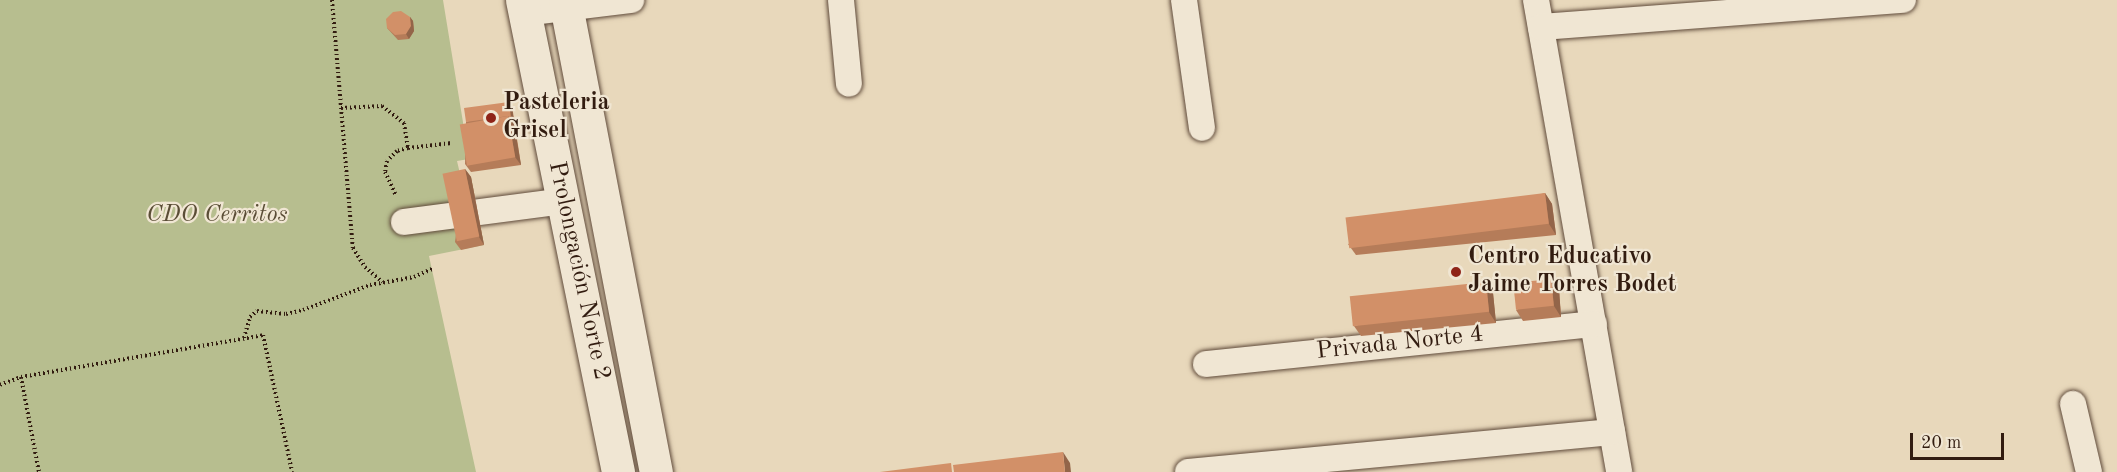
<!DOCTYPE html>
<html>
<head>
<meta charset="utf-8">
<style>
	body { margin:0 }
	#map { position:relative; width:2117px; height:472px; overflow:hidden; background:#e8d8bb; font-family:"Old Standard TT",serif }
	div>[style] { position:absolute }
	[style*='--x'] { left:calc(var(--x)*1px); top:calc(var(--y)*1px); width:calc(var(--w)*1px); rotate:calc(var(--a)*1deg) }
	.green>* { inset:0; background:#b7be8f }
	.path>* { height:4px; margin-top:-2px; transform-origin:0; background:repeating-linear-gradient(90deg,#321c10 0 1.5px,transparent 0 4.5px) }
	.roads { filter:drop-shadow(0 0 2px #604b3b) drop-shadow(0 0 2px #604b3b) }
	.street>* { height:26px; margin:-13px; padding:0 13px; transform-origin:13px; border-radius:13px; background:#f0e6d3 }
	.secondary>* { height:33px; margin:-16.5px; padding:0 16.5px; transform-origin:16.5px; border-radius:16.5px; background:#f0e6d3 }
	.wall>* { inset:0; background:#b57c59 }
	.shaded-wall>* { inset:0; background:#936549 }
	.building>* { inset:0; background:#d29068; transform-origin:0 0 }
	.dots>* { width:16px; height:16px; translate:-50% -50%; box-sizing:border-box; border:3px solid #f0e6d3; border-radius:50% }
	span { translate:-50% -50%; white-space:nowrap; text-align:center; line-height:1.15; -webkit-text-stroke:4.5px #f0e6d3; paint-order:stroke }
	.poi-label { font-size:24px; color:#321c10; font-weight:700 }
	.left { translate:0 -50%; text-align:left }
	.park-label { font-size:24px; color:#5a4d36; font-style:italic }
	.street-label { font-size:24px; color:#321c10 }
	.scale { position:absolute; left:1910px; top:433px; width:94px; height:27px; box-sizing:border-box; border:3px solid #321c10; border-top:0; padding-left:8px; font-size:18px; line-height:21px; white-space:nowrap; color:#321c10; -webkit-text-stroke:4px #f0e6d3; paint-order:stroke }
</style>
</head>
<body>
<div id="map">
	<div class="green">
		<i style="clip-path:polygon(0 0,443px 0,469px 159px,457px 161px,461px 178px,471px 177px,484px 245px,429px 256px,476px 472px,0 472px)"></i>
	</div>
	<div class="path">
		<i style="--x:332;--y:0;--w:249;--a:85.2"></i>
		<i style="--x:353;--y:248;--w:22;--a:58"></i>
		<i style="--x:365;--y:267;--w:23;--a:41"></i>
		<i style="--x:341;--y:108;--w:41;--a:-2.8"></i>
		<i style="--x:382;--y:106;--w:28;--a:38"></i>
		<i style="--x:404;--y:123;--w:25;--a:81"></i>
		<i style="--x:408;--y:148;--w:11;--a:165"></i>
		<i style="--x:397;--y:151;--w:14;--a:135"></i>
		<i style="--x:387;--y:161;--w:11;--a:100"></i>
		<i style="--x:385;--y:172;--w:26;--a:65"></i>
		<i style="--x:408;--y:148;--w:44;--a:-6.5"></i>
		<i style="--x:244;--y:338;--w:22;--a:-74"></i>
		<i style="--x:250;--y:317;--w:9;--a:-41"></i>
		<i style="--x:257;--y:311;--w:29;--a:6"></i>
		<i style="--x:286;--y:314;--w:17;--a:-13"></i>
		<i style="--x:303;--y:310;--w:72;--a:-20.5"></i>
		<i style="--x:370;--y:285;--w:45;--a:-10.3"></i>
		<i style="--x:414;--y:277;--w:20;--a:-24"></i>
		<i style="--x:21;--y:377;--w:97;--a:79.3"></i>
		<i style="--x:0;--y:385;--w:22;--a:-21"></i>
		<i style="--x:21;--y:377;--w:246;--a:-9.8"></i>
		<i style="--x:263;--y:335;--w:140;--a:78"></i>
	</div>
	<div class="roads">
		<div class="street">
			<i style="--x:841;--y:0;--w:84;--a:84.6"></i>
			<i style="--x:1184;--y:0;--w:129;--a:82"></i>
			<i style="--x:1536;--y:0;--w:479;--a:80"></i>
			<i style="--x:524;--y:13;--w:108;--a:-6.9"></i>
			<i style="--x:1541;--y:27;--w:363;--a:-4.3"></i>
			<i style="--x:404;--y:222;--w:161;--a:-7.5"></i>
			<i style="--x:1206;--y:364;--w:390;--a:-5.9"></i>
			<i style="--x:2073;--y:404;--w:70;--a:76.8"></i>
			<i style="--x:1188;--y:472;--w:426;--a:-5.4"></i>
		</div>
		<div class="secondary">
			<i style="--x:522;--y:0;--w:482;--a:78.5"></i>
			<i style="--x:565;--y:0;--w:481;--a:79.1"></i>
		</div>
	</div>
	<div class="wall">
		<i style="clip-path:polygon(410px 17px,413px 21px,414px 31px,409px 39px,398px 40px,387px 28px)"></i>
		<i style="clip-path:polygon(512px 106px,521px 165px,471px 172px,465px 164px,466px 122px)"></i>
		<i style="clip-path:polygon(465px 169px,471px 177px,484px 245px,461px 250px,455px 242px)"></i>
		<i style="clip-path:polygon(1545px 193px,1552px 204px,1556px 235px,1356px 255px,1348px 244px)"></i>
		<i style="clip-path:polygon(1559px 289px,1561px 317px,1523px 321px,1516px 310px)"></i>
		<i style="clip-path:polygon(1493px 293px,1496px 323px,1361px 336px,1354px 326px)"></i>
	</div>
	<div class="shaded-wall">
		<i style="clip-path:polygon(410px 17px,413px 21px,414px 31px,409px 39px,406px 34px)"></i>
		<i style="clip-path:polygon(509px 102px,512px 106px,514px 123px,511px 119px)"></i>
		<i style="clip-path:polygon(508px 116px,514px 124px,521px 165px,515px 157px)"></i>
		<i style="clip-path:polygon(465px 169px,471px 177px,484px 245px,479px 237px)"></i>
		<i style="clip-path:polygon(1545px 193px,1552px 204px,1556px 235px,1549px 224px)"></i>
		<i style="clip-path:polygon(1551px 279px,1559px 289px,1561px 317px,1554px 306px)"></i>
		<i style="clip-path:polygon(1486px 282px,1493px 293px,1496px 323px,1489px 312px)"></i>
		<i style="clip-path:polygon(1063px 452px,1070px 463px,1071px 472px,1065px 472px)"></i>
	</div>
	<div class="building">
		<i style="clip-path:polygon(401px 11px,410px 17px,411px 26px,406px 34px,395px 35px,387px 28px,386px 19px,393px 12px)"></i>
		<i style="clip-path:polygon(509px 102px,511px 119px,508px 116px,466px 122px,464px 108px)"></i>
		<i style="left:508px;top:116px;width:42px;height:49px;rotate:80deg"></i>
		<i style="left:465px;top:169px;width:69px;height:23px;rotate:78deg"></i>
		<i style="left:1545px;top:193px;width:31px;height:201px;rotate:83deg"></i>
		<i style="left:1551px;top:279px;width:27px;height:38px;rotate:84deg"></i>
		<i style="left:1486px;top:282px;width:30px;height:137px;rotate:84deg"></i>
		<i style="clip-path:polygon(1063px 452px,1065px 472px,954px 472px,953px 465px)"></i>
		<i style="clip-path:polygon(951px 463px,952px 472px,880px 472px)"></i>
	</div>
	<div class="dots">
		<i style="left:491px;top:118px;background:#8f2418"></i>
		<i style="left:1456px;top:272px;background:#8f2418"></i>
	</div>
	<div class="poi-label">
		<span class="left" style="left:503px;top:118px">Pasteleria<br>Grisel</span>
		<span class="left" style="left:1468px;top:272px">Centro Educativo<br>Jaime Torres Bodet</span>
	</div>
	<div class="park-label">
		<span style="left:217px;top:216px">CDO Cerritos</span>
	</div>
	<div class="street-label">
		<span style="left:578px;top:271px;rotate:78deg">Prolongación Norte 2</span>
		<span style="left:1400px;top:344px;rotate:-6deg">Privada Norte 4</span>
	</div>
	<div class="scale">20 m</div>
</div>
</body>
</html>
